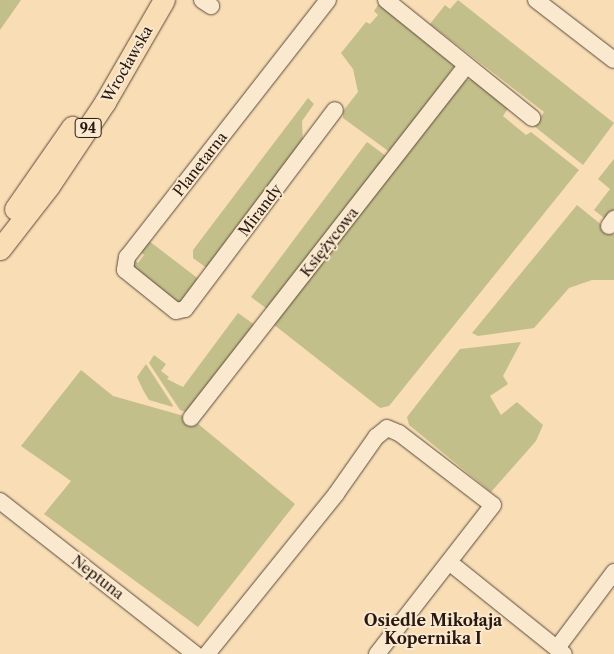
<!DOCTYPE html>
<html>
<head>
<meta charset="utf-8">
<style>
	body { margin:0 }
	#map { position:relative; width:614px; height:654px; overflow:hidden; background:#f8ddb5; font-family:"Libre Caslon Text",serif }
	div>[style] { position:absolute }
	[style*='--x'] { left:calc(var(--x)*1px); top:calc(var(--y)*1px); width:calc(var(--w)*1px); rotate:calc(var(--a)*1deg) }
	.green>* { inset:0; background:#c3bf8a }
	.roads { filter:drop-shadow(0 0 1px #5b493a) drop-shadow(0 0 1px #5b493a) }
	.minor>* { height:16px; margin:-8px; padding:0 8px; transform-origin:8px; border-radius:8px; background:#fae9cf }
	.major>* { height:21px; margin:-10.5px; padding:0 10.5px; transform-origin:10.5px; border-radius:10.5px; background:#f8ddb5 }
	span { translate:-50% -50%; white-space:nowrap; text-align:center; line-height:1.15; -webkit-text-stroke:4px #fae9cf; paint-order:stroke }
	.shield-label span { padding:1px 4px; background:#fae9cf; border:1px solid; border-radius:4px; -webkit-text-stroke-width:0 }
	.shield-label { font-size:14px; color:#271811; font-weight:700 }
	.street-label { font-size:15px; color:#271811 }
	.neighbourhood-label { font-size:16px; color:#271811; font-weight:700 }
</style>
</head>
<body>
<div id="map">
	<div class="green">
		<i style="clip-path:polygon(0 0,21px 0,0 30px)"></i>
		<i style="clip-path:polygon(458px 0,614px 123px,583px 165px,534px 126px,544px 112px,430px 24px,445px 5px,450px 9px)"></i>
		<i style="clip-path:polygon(380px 2px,450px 60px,454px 67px,391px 153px,343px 118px,343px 111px,358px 92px,353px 69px,341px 53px,366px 22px,370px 24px,378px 15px,374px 11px)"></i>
		<i style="clip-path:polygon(476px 79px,509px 107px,503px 116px,526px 135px,531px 132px,579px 170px,389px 406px,380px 408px,273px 324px,464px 80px)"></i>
		<i style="clip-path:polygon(308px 98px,314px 104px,302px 121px,303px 144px,208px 269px,193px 258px,193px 250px)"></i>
		<i style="clip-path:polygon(367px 142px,390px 159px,270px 311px,251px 297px)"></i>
		<i style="clip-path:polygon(614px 159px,614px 213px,608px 221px,594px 210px,610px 189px,598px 179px)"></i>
		<i style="clip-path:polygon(577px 205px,614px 235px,614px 280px,592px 280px,569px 288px,534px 328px,478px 336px,472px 333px)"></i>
		<i style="clip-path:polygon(149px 241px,200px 280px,184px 301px,178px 304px,132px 273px,134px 260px,138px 263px,144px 255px,141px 252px)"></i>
		<i style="clip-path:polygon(238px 313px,255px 325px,186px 412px,180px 410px,149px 363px,154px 355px,166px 364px,161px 371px,169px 377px,167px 379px,183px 387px)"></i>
		<i style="clip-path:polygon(521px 342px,503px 376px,508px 384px,490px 396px,501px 415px,517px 402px,543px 425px,536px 441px,491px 492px,409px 425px,407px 417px,460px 349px)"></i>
		<i style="clip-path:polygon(146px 364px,172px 404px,173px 407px,149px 400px,143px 390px,137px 377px)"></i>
		<i style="clip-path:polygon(81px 370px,113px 396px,191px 418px,295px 504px,198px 627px,44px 514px,71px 481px,21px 446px)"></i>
	</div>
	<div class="roads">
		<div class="minor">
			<i style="--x:202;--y:0;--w:11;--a:34"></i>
			<i style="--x:328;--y:0;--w:326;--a:128"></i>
			<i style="--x:127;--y:257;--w:13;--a:99"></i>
			<i style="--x:125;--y:270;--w:65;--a:38.8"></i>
			<i style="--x:176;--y:311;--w:9;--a:-13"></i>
			<i style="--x:185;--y:309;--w:249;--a:-53"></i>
			<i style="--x:386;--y:0;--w:188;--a:38.9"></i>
			<i style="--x:536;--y:0;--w:98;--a:37.6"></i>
			<i style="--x:609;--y:226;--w:9;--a:-54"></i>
			<i style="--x:191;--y:418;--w:447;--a:-52"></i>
			<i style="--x:0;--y:501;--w:248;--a:38.1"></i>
			<i style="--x:449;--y:562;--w:147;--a:38.7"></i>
			<i style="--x:557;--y:648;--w:95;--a:-53.1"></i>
			<i style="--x:207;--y:654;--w:206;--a:-51.1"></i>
			<i style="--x:336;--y:494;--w:70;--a:-54.9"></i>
			<i style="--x:376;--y:437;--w:14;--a:-39"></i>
			<i style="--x:387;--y:428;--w:13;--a:23"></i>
			<i style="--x:399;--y:433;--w:118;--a:37.5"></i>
			<i style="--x:493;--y:505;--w:189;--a:127.9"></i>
		</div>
		<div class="major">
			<i style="--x:15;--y:209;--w:100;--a:-55.2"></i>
			<i style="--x:0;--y:249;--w:80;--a:-52.1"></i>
			<i style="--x:49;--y:186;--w:101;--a:-56.3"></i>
			<i style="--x:105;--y:102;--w:118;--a:-60"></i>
		</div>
	</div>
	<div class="shield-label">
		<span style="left:88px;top:128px">94</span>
	</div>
	<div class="street-label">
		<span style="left:127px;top:64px;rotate:-60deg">Wrocławska</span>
		<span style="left:200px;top:164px;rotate:-52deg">Planetarna</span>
		<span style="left:260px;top:210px;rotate:-53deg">Mirandy</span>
		<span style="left:329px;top:242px;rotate:-52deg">Księżycowa</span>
		<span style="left:98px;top:577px;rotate:38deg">Neptuna</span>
	</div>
	<div class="neighbourhood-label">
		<span style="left:433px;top:629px">Osiedle Mikołaja<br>Kopernika I</span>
	</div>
</div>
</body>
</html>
